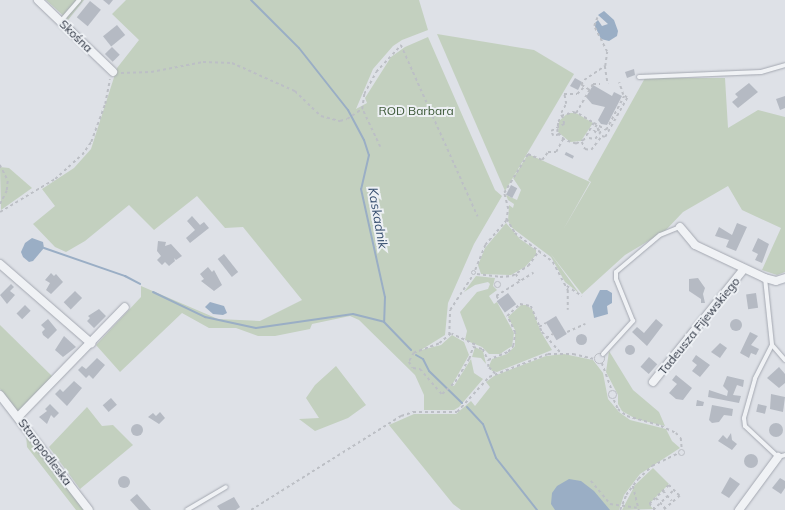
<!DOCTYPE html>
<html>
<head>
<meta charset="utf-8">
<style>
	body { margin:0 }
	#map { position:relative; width:785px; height:510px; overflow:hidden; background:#dee1e7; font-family:Mulish,sans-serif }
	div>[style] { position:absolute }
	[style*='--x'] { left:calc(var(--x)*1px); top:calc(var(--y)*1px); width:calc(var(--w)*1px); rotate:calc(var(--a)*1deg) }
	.green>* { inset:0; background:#c3d0bf }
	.water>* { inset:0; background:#9aaec5 }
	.stream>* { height:2px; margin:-1px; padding:0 1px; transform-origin:1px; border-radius:1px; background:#9aaec5 }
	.building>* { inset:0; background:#b5bac3; transform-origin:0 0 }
	.round { border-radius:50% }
	.path>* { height:1.5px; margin-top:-0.75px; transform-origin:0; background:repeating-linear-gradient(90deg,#bcbfc5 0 3px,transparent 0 6px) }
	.path>.ring { margin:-0.75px; padding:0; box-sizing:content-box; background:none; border:1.5px solid #bcbfc5; border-radius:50% }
	.roads { filter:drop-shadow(0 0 1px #a4a8b1) drop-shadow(0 0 1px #a4a8b1) }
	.service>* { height:4px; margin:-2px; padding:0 2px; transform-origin:2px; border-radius:2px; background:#f0f2f5 }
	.minor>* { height:8px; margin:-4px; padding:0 4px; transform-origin:4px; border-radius:4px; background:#f0f2f5 }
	span { translate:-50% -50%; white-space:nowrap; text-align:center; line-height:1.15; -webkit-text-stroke:4px #edf0f4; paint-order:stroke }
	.street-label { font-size:12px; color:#282f3d }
	.park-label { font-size:12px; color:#3b5736 }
	.water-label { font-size:13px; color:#354d6e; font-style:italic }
</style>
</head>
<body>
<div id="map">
	<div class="green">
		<i style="clip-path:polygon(46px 0,84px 0,68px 20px)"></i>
		<i style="clip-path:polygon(126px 0,419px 0,428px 30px,402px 40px,393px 46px,373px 69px,356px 109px,367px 103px,365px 98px,391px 57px,405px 47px,428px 37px,495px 190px,502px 196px,474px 244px,448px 303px,445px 335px,421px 350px,441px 345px,452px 335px,464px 342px,469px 355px,452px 385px,454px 386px,471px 359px,474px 373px,483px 379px,459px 407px,454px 410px,424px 410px,424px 395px,415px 375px,359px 320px,350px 316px,312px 324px,310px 329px,275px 336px,258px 336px,236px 328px,209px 328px,182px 313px,120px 372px,96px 345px,141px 297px,141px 286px,218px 319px,260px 321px,302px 300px,243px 227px,225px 228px,197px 196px,154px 230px,129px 205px,85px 241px,66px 252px,55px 247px,33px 224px,55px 206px,42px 189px,74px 168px,91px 149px,117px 68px,139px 40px,112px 14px)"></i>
		<i style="clip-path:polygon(437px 34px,534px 50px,574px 74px,505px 191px)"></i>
		<i style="clip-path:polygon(645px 78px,725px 78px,728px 128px,758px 110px,785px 117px,785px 272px,777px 275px,762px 270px,781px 228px,742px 210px,728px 186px,683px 212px,665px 231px,625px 255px,582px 294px,550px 253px,579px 293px,565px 282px,551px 257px,511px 227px,508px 221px,509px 205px,513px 208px,514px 204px,508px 200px,506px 195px,517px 200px,521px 190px,513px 178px,528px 154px,590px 182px,563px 230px,591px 182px,588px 180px)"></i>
		<i style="clip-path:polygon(568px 113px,576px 113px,593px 123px,581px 141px,570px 142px,558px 132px,559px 121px)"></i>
		<i style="clip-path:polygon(0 167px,9px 168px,32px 188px,1px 210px)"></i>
		<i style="clip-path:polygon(506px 223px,520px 239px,536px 250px,536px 255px,525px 267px,511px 275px,481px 274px,478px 265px,485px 248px)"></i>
		<i style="clip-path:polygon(476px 276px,495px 278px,493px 286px,497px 290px,489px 296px,494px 304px,497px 302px,514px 333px,512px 346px,500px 354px,489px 354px,482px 347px,465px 340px,467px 331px,460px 312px,477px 292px,488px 289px,490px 284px,488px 282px,475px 285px,464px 292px)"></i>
		<i style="clip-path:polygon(521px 305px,526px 305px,532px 309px,541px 332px,552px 350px,497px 372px,492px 371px,489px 366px,492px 359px,507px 354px,515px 346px,515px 330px,508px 317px)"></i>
		<i style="clip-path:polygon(0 325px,54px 378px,19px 413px,0 389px)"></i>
		<i style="clip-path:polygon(475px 347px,483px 351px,486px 364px,481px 358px,472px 357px)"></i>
		<i style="clip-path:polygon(609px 351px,633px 390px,659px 412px,665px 426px,636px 419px,622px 411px,618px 404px,618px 395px,606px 372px)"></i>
		<i style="clip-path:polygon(564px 354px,593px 360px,603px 373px,608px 399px,619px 412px,630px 420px,666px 429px,672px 441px,680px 448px,640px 474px,624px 495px,619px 510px,461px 510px,453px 504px,389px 425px,414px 414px,456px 414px,471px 401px,475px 406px,490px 387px,486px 382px,494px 376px,546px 356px)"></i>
		<i style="clip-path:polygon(336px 366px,366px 405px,348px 418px,315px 431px,299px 419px,319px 418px,306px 398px,315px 385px)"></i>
		<i style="clip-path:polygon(87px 407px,102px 426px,113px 425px,133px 445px,80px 489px,49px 447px)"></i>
		<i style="clip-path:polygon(26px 435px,60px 479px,85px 510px,76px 510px,27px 447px)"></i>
		<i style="clip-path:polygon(653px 468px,669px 484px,649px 504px,653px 509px,622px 510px,635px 485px)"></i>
	</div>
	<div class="water">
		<i style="clip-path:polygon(604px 11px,614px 20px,618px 31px,617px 36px,609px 41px,601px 39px,594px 24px,598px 20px,602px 26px,608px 24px,598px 15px)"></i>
		<i style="clip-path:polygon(32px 238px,43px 242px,44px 248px,33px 261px,29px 262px,23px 257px,21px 252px,25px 243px)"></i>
		<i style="clip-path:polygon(600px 290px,607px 290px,612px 293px,612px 303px,607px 306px,608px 314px,594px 318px,592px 306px)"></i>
		<i style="clip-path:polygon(210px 302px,224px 306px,227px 313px,223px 315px,213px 314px,205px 307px)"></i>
		<i style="clip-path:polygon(569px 479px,581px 481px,594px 491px,610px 510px,555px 510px,551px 504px,552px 493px,557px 486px)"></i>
	</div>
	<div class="stream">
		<i style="--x:251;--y:0;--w:68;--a:45"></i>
		<i style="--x:299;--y:48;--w:79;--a:51.7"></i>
		<i style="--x:348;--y:110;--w:34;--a:62"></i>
		<i style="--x:364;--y:140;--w:16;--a:72"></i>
		<i style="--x:369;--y:155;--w:35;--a:103"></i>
		<i style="--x:361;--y:189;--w:111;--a:77.5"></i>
		<i style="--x:385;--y:297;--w:25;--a:92"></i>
		<i style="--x:384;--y:322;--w:39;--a:46"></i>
		<i style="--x:44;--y:248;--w:86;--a:19.1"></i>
		<i style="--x:125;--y:276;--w:17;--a:28"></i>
		<i style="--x:153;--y:292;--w:58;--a:25.7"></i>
		<i style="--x:205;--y:317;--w:52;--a:12.2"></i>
		<i style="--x:256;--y:328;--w:98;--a:-8.2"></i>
		<i style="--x:353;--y:314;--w:32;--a:14"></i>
		<i style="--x:416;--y:355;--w:8;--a:30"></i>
		<i style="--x:423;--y:359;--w:13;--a:63"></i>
		<i style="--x:429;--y:371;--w:46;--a:44.1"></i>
		<i style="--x:467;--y:407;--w:23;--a:47"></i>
		<i style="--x:483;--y:424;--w:36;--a:69"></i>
		<i style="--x:496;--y:458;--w:66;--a:51.7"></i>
	</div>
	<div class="building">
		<i style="clip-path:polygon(103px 0,113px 0,109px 5px)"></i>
		<i style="left:90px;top:1px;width:14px;height:21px;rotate:39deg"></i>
		<i style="left:117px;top:25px;width:13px;height:18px;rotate:51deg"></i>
		<i style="left:112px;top:47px;width:11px;height:10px;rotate:45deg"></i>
		<i style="clip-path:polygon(634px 69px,635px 75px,627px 78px,625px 72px)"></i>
		<i style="clip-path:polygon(575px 78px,582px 82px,578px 90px,570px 86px)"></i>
		<i style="clip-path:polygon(749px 83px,758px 92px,738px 108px,732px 102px,738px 97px,735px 94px)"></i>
		<i style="clip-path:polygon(593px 85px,612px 96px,614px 92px,622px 96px,607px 125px,601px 124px,598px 120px,605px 107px,592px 104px,586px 97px)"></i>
		<i style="clip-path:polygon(785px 96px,785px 108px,780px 110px,776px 99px)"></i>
		<i style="left:566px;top:152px;width:9px;height:3px;rotate:27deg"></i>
		<i style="left:511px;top:185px;width:7px;height:11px;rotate:27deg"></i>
		<i style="clip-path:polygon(192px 216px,200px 225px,204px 222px,209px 228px,190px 243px,186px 238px,195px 230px,187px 221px)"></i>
		<i style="clip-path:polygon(737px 223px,747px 227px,736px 251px,726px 247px,729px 240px,715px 236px,719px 227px,732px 235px)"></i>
		<i style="clip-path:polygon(758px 238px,769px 244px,762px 263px,755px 260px,758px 254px,752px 251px)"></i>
		<i style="clip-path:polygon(158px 241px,166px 242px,165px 246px,171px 244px,182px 256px,176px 260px,174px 258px,175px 261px,169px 266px,165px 262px,162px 265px,157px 260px,161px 256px,157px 251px)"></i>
		<i style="left:224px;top:254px;width:23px;height:8px;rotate:52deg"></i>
		<i style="clip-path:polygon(208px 267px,212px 272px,214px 270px,222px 285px,214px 291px,201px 281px,204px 279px,200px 274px)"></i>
		<i style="clip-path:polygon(51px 273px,54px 276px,56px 274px,63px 282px,51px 294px,46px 290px,50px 283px,45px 280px)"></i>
		<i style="clip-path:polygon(698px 278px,705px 288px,703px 294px,705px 303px,701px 303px,701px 299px,689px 291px,689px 279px)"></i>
		<i style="clip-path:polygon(11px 284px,14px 287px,10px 291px,15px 295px,7px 304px,0 295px)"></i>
		<i style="left:75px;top:291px;width:10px;height:16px;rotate:45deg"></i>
		<i style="left:508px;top:293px;width:14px;height:14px;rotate:54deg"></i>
		<i style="left:756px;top:293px;width:15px;height:10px;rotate:82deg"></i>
		<i style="left:25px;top:305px;width:8px;height:12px;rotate:45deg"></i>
		<i style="clip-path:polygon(99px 309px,106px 316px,94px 328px,87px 321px,90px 318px,88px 316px)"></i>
		<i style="left:556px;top:316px;width:21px;height:12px;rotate:59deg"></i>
		<i style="clip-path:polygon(48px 319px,57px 330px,48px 339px,43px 335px,42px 332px,45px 329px,41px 325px)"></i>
		<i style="clip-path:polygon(656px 319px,663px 325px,647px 346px,632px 332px,637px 327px,644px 333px)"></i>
		<i class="round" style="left:730px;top:319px;width:12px;height:12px"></i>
		<i style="clip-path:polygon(750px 332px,758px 336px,751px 345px,759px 349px,756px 355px,751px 353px,749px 358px,740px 353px)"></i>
		<i class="round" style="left:575.5px;top:333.5px;width:11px;height:11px"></i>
		<i style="clip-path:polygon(64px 336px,76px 347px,63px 357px,55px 350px)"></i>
		<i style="clip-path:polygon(720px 343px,727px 348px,720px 358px,711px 352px)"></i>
		<i class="round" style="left:625px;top:345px;width:10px;height:10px"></i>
		<i style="clip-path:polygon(696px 355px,710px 365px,700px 377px,692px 371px,697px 365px,692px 361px)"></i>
		<i style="left:649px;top:357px;width:11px;height:13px;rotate:41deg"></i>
		<i style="clip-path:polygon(97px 358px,105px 365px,93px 379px,89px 375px,86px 378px,78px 370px,82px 366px,86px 369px)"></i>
		<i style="clip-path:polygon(779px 367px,785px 374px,785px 383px,779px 388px,767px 378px)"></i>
		<i style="clip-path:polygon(676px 375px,692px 388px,683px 400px,676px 399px,669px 393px,677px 384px,672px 380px)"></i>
		<i style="clip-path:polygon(727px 376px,744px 380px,743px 387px,737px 385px,733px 395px,741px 396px,739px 403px,708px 397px,709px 390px,727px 396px,728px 391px,723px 386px)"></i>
		<i style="clip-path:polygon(74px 381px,82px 388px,67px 406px,55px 394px,60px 389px,63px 392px)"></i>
		<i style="clip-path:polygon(771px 394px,785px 397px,783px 412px,770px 409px)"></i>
		<i style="left:111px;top:398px;width:9px;height:11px;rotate:49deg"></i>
		<i style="clip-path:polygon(697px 400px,704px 402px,703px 406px,696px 406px)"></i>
		<i style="clip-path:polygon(50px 404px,59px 413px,54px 418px,51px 415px,47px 424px,39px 417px,47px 411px,45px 409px)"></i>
		<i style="left:758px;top:404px;width:9px;height:8px;rotate:13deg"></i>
		<i style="clip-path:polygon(712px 405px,733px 409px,732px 416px,724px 415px,719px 422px,712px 423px,709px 420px)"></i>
		<i style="clip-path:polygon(160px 412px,165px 418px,159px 424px,148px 417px,153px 413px,156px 416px)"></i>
		<i class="round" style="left:769px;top:423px;width:14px;height:14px"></i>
		<i class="round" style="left:131px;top:424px;width:12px;height:12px"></i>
		<i style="clip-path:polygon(731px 433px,732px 440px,737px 444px,732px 450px,718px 441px,723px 435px,727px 439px)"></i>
		<i class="round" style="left:744px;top:454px;width:14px;height:14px"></i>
		<i class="round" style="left:118px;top:476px;width:12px;height:12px"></i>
		<i style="clip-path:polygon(730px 477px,740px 484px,729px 498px,721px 493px)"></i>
		<i style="clip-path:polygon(780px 478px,785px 481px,785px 488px,781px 494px,772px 488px)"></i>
		<i style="clip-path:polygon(137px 494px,151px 510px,139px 510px,130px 500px)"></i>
		<i style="clip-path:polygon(234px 497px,240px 507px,236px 510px,220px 510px,217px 506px)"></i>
	</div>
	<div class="path">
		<i style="--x:605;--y:66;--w:18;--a:81"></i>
		<i style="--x:121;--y:73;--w:30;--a:-2"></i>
		<i style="--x:151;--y:72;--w:53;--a:-10.9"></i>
		<i style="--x:203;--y:62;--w:29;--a:2"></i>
		<i style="--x:232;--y:63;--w:69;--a:24"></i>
		<i style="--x:295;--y:91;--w:36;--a:44"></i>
		<i style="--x:321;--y:116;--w:20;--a:15"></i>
		<i style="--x:340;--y:121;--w:7;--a:-16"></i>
		<i style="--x:347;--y:119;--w:18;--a:-34"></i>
		<i style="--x:589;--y:90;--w:9;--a:-148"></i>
		<i style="--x:581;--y:85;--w:6;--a:-59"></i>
		<i style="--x:584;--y:80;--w:25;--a:-34"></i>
		<i style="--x:605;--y:66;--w:14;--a:-82"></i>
		<i style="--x:607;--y:52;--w:29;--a:-117"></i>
		<i style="--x:594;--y:26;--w:9;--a:-69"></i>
		<i style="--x:576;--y:113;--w:34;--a:-60"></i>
		<i style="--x:593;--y:84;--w:7;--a:0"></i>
		<i style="--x:594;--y:123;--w:20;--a:120"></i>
		<i style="--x:584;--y:140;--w:9;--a:153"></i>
		<i style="--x:576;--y:144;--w:13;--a:-162"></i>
		<i style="--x:564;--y:140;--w:11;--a:-131"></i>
		<i style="--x:557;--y:132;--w:10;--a:-84"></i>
		<i style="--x:558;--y:122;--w:7;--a:-63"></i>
		<i style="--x:561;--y:116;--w:13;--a:-18"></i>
		<i style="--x:573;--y:112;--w:6;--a:18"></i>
		<i style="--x:579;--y:114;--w:17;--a:31"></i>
		<i style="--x:594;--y:123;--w:14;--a:30"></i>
		<i style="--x:606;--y:130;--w:38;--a:-62"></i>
		<i style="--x:597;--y:125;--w:7;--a:117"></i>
		<i style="--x:594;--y:131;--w:6;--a:31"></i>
		<i style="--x:599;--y:134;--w:6;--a:-59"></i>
		<i style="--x:598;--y:128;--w:1;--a:45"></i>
		<i style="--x:599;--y:129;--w:2;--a:90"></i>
		<i style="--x:599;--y:131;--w:2;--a:-153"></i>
		<i style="--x:597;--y:130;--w:2;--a:-63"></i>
		<i style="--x:559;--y:135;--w:6;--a:171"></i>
		<i style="--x:553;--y:136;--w:5;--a:-112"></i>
		<i style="--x:551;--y:131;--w:15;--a:-28"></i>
		<i style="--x:564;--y:124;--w:11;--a:-105"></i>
		<i style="--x:561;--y:113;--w:10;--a:-61"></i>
		<i style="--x:566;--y:104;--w:10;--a:-101"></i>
		<i style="--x:564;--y:94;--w:13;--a:0"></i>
		<i style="--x:577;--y:94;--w:10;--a:-45"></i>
		<i style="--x:589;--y:138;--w:6;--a:9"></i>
		<i style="--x:595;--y:139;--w:6;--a:-51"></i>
		<i style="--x:582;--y:142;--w:8;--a:67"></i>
		<i style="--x:585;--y:149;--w:6;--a:9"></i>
		<i style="--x:591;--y:150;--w:18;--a:-52"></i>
		<i style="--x:602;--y:136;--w:3;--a:18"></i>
		<i style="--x:605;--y:137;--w:45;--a:-60.6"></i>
		<i style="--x:627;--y:98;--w:5;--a:-143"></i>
		<i style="--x:623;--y:95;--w:13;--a:-108"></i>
		<i style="--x:380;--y:147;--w:42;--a:-115.3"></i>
		<i style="--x:362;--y:109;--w:15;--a:-82"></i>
		<i style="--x:364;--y:94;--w:25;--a:-61"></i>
		<i style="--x:376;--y:72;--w:37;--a:-47"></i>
		<i style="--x:401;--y:45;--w:188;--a:65.9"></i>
		<i style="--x:0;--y:165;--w:18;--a:63"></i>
		<i style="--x:8;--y:181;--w:10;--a:96"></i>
		<i style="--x:7;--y:191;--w:16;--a:117"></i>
		<i style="--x:0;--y:212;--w:64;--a:-31"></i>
		<i style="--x:55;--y:179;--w:36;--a:-42"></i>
		<i style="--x:82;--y:155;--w:16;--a:-55"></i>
		<i style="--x:91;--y:142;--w:40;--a:-69.8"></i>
		<i style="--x:105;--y:104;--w:25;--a:-79"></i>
		<i style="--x:507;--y:219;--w:16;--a:60"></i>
		<i style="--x:515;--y:233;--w:48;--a:37.3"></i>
		<i style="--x:553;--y:262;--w:32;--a:62"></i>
		<i style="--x:568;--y:290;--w:20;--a:90"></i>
		<i style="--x:475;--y:270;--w:27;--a:-68"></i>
		<i style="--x:485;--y:245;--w:32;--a:-49"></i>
		<i style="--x:506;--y:221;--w:12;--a:-81"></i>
		<i style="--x:508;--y:209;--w:16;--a:-104"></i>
		<i style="--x:504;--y:193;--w:46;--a:-58.4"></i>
		<i style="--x:528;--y:154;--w:15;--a:23"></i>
		<i style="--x:542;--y:160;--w:10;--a:-53"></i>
		<i style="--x:548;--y:152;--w:8;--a:0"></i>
		<i style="--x:556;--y:152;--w:15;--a:-62"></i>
		<i class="ring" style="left:471.5px;top:270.5px;width:3.5px;height:3.5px"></i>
		<i style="--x:477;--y:274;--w:23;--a:7"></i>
		<i style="--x:500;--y:277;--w:12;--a:-5"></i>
		<i style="--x:512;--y:276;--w:19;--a:-32"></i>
		<i style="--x:528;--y:266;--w:19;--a:-54"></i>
		<i style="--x:516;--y:274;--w:8;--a:60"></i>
		<i class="ring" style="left:495px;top:282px;width:4.5px;height:4.5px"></i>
		<i style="--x:567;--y:286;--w:18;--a:34"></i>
		<i style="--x:498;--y:299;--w:4;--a:-124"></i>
		<i style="--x:496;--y:296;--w:44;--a:-31.9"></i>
		<i style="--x:539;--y:327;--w:8;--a:-30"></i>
		<i style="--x:567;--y:332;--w:20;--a:-24"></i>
		<i style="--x:449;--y:335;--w:25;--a:-88"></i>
		<i style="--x:450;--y:310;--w:42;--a:-56.7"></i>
		<i style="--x:546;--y:338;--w:8;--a:-30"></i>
		<i style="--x:475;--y:345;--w:26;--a:-155"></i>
		<i style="--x:451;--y:334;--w:16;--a:140"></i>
		<i style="--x:439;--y:344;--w:27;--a:160"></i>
		<i style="--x:414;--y:353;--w:10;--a:119"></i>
		<i style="--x:409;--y:362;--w:7;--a:56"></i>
		<i style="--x:413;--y:368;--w:7;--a:8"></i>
		<i style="--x:420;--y:369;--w:33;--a:49"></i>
		<i style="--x:442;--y:394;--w:18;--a:-43"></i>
		<i style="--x:455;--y:382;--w:27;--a:-59"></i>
		<i style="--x:469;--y:359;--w:13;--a:-72"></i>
		<i style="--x:473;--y:347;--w:10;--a:11"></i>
		<i style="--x:483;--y:349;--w:12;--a:66"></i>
		<i class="ring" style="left:595px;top:354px;width:8.5px;height:8.5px"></i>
		<i style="--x:602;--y:363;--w:30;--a:70"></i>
		<i style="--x:495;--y:374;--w:10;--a:-135"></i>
		<i style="--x:488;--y:367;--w:7;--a:-90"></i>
		<i style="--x:488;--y:360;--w:22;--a:-22"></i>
		<i style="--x:508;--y:352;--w:8;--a:-50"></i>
		<i style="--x:513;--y:346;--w:13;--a:-81"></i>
		<i style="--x:515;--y:333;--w:19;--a:-115"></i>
		<i style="--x:507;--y:316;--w:18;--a:-43"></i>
		<i style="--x:520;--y:304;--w:11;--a:10"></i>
		<i style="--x:531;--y:306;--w:28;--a:67"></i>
		<i style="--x:542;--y:332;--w:28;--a:48"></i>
		<i class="ring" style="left:609px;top:391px;width:6.5px;height:6.5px"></i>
		<i style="--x:614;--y:400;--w:10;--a:66"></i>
		<i style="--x:618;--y:409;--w:11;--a:38"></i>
		<i style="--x:627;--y:416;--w:35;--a:16"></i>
		<i style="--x:661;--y:426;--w:17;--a:25"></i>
		<i style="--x:676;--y:433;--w:7;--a:45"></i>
		<i style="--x:681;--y:438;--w:11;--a:85"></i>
		<i class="ring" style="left:678.5px;top:449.5px;width:5.5px;height:5.5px"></i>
		<i style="--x:591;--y:481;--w:30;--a:50"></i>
		<i style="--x:610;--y:504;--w:27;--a:8"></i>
		<i style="--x:633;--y:486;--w:25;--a:76"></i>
		<i style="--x:663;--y:491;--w:13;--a:48"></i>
		<i style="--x:656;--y:498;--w:15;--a:48"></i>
		<i style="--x:251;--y:510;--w:177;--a:-32.1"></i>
		<i style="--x:401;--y:416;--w:13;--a:-18"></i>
		<i style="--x:413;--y:412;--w:44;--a:0"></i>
		<i style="--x:457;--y:412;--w:47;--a:-47.6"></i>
		<i style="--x:489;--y:377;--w:63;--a:-21.3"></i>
		<i style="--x:548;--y:354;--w:25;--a:0"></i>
		<i style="--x:573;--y:354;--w:23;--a:13"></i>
		<i style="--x:620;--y:510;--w:16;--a:-68"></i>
		<i style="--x:626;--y:495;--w:20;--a:-53"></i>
		<i style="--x:638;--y:479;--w:19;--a:-43"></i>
		<i style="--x:652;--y:466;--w:30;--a:-26"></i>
		<i style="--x:653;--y:510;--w:29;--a:-44"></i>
		<i style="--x:655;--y:510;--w:8;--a:-135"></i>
		<i style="--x:649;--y:504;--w:28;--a:-44"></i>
		<i style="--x:669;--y:485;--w:16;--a:45"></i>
		<i style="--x:680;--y:496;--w:21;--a:139"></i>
	</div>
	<div class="roads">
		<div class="service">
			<i style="--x:61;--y:21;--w:28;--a:-49"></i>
			<i style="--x:639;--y:77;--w:122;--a:-2.3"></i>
			<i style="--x:761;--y:72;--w:25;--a:-16"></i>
			<i style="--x:765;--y:278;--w:67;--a:84"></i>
			<i style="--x:772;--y:345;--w:38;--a:117"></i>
			<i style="--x:755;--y:379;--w:41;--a:105.8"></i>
			<i style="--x:744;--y:418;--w:8;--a:83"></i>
			<i style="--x:745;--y:426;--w:45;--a:43.2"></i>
			<i style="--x:778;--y:457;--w:7;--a:-16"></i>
			<i style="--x:772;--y:345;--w:20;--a:49"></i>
			<i style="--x:603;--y:354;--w:45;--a:-47.7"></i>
			<i style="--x:633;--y:321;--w:45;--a:-112"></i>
			<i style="--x:616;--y:279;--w:7;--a:-90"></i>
			<i style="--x:616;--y:272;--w:57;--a:-40.1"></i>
			<i style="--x:660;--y:235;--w:22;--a:-22"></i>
			<i style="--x:187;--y:510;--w:45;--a:-30.5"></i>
		</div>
		<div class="minor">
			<i style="--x:38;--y:0;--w:104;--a:43.8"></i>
			<i style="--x:680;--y:227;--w:23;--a:50"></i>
			<i style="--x:695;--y:245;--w:77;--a:25.2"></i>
			<i style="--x:765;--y:278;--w:11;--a:15"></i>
			<i style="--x:776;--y:281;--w:9;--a:-18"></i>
			<i style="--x:0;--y:264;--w:121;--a:41"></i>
			<i style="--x:653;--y:382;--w:145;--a:-51.2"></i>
			<i style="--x:0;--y:395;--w:145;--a:52.3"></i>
			<i style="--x:18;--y:417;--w:153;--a:-45.8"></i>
			<i style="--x:739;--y:510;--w:66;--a:-53.7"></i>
		</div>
	</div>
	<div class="street-label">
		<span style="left:76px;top:36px;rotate:44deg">Skośna</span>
		<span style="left:699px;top:326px;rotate:-51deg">Tadeusza Fijewskiego</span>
		<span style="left:45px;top:452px;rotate:53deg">Staropodleska</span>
	</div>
	<div class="park-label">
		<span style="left:416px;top:111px">ROD Barbara</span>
	</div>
	<div class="water-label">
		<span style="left:378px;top:218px;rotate:80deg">Kaskadnik</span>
	</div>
</div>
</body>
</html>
